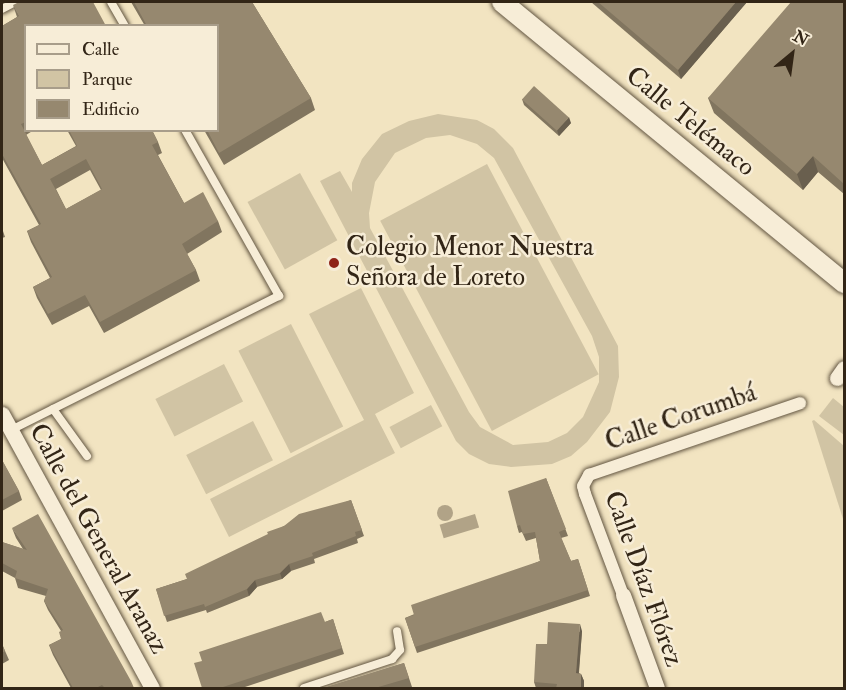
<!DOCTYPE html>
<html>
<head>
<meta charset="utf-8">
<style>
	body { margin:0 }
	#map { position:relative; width:846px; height:690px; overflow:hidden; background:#f2e4c1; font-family:"IM FELL Double Pica",serif }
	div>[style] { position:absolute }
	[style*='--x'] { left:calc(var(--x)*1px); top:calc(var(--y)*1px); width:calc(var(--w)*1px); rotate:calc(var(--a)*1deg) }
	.green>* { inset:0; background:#d1c4a4; transform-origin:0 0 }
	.water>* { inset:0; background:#b1a387; transform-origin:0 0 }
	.round { border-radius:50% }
	.roads { filter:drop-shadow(0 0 2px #625541) drop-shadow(0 0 2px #625541) }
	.service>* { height:8px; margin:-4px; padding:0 4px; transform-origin:4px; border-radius:4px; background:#f7edd7 }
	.pedestrian>* { height:12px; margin:-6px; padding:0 6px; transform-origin:6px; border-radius:6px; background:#f7edd7 }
	.minor>* { height:15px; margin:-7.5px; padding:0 7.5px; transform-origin:7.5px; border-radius:7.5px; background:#f7edd7 }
	.tertiary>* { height:20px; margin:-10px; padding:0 10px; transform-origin:10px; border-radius:10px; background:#f7edd7 }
	.wall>* { inset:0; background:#81755f }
	.shaded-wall>* { inset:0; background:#695f4e }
	.building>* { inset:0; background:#96886f; transform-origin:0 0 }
	.dots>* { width:16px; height:16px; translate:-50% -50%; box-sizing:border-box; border:3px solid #f7edd7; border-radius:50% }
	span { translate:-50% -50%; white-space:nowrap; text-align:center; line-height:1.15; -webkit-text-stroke:5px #f7edd7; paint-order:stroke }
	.street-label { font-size:26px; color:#322516 }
	.poi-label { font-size:26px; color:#322516 }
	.left { translate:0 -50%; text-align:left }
	.frame { position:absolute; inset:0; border:3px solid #322516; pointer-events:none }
	.legend { position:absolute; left:24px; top:24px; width:195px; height:108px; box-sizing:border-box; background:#f7edd7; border:2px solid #a89d8a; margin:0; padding:8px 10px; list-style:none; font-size:18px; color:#322516 }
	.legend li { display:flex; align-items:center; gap:12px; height:30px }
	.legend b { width:30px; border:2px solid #a89d8a }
	.north { position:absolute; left:762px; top:24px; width:60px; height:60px; -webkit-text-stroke:4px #f7edd7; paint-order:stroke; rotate:29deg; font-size:16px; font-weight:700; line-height:24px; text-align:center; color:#322516 }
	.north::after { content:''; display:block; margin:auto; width:21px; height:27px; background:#322516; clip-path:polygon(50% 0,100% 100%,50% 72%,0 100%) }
</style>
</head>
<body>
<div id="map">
	<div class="green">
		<i style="clip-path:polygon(evenodd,438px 114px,477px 120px,494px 129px,513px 148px,618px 346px,619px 377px,610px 412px,587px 442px,571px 456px,552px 464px,511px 467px,489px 464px,469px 454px,456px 441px,320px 181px,340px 171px,352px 192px,352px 183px,362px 159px,382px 134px,409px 121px,438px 114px,450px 135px,477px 144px,494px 158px,592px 336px,599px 357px,599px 382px,583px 417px,567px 433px,548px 442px,513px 445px,480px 427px,469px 412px,370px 228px,369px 213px,375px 182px,395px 153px,426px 138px,450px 135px)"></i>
		<i style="left:487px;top:164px;width:238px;height:121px;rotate:62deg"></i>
		<i style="left:300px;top:173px;width:77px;height:60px;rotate:61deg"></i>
		<i style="clip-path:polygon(361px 288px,414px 393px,375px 414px,395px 453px,229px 537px,210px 499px,364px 420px,309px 314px)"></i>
		<i style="left:291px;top:324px;width:115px;height:59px;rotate:63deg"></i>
		<i style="left:224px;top:364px;width:42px;height:77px;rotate:63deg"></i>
		<i style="clip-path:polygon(833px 398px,844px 407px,844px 435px,819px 416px)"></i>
		<i style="left:431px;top:405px;width:24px;height:47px;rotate:62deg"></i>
		<i style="clip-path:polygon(814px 420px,844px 446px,844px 522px,812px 421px)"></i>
		<i style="left:253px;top:421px;width:44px;height:75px;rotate:63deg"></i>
	</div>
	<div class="water">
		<i class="round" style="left:437px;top:505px;width:16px;height:16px"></i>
		<i style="left:475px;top:514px;width:14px;height:37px;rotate:73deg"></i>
	</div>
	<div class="roads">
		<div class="service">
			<i style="--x:111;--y:2;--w:28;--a:60"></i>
			<i style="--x:2;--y:9;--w:15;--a:-28"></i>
			<i style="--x:53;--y:409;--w:58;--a:54.1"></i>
			<i style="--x:11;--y:430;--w:300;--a:-26.6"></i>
			<i style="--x:279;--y:296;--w:191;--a:-119.5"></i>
			<i style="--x:304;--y:688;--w:93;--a:-18.2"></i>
			<i style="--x:392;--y:659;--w:12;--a:-48"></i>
			<i style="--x:400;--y:650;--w:19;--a:-99"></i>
		</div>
		<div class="pedestrian">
			<i style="--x:623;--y:595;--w:108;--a:-110.6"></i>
			<i style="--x:585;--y:494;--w:8;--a:-104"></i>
			<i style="--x:583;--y:486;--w:13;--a:-61"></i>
			<i style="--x:589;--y:475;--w:223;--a:-18.8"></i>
		</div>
		<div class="minor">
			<i style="--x:837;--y:378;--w:12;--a:-55"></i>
			<i style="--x:2;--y:414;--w:312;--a:61.3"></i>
			<i style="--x:623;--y:595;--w:99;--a:69.9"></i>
		</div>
		<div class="tertiary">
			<i style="--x:502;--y:2;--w:443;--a:39.4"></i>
		</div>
	</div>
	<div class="wall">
		<i style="clip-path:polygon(131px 2px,252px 2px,311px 98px,315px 110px,224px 165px,204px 130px,218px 130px,218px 26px,145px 26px)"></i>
		<i style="clip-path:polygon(591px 2px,747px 2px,681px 79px)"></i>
		<i style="clip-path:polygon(844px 2px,844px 194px,818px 172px,803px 190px,714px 113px,708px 98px)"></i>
		<i style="clip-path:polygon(evenodd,13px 5px,26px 26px,26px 130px,34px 130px,26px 135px,42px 165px,76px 146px,67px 130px,152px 130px,158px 142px,162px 153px,158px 155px,184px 203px,218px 221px,222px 232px,187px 254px,196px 270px,200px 281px,104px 333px,89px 306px,52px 325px,37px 298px,33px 287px,50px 278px,31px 242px,27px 231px,39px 225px,2px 158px,2px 26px,17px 17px,13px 5px,90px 170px,101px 190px,66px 209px,56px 189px,90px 170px)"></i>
		<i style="clip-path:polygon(522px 99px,571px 123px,559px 136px,524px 105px)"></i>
		<i style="clip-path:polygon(2px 228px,5px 237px,2px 238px)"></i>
		<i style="clip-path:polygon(2px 460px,19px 491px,22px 500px,2px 511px)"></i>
		<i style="clip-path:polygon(546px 478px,568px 536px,561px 538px,571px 561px,578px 559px,590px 596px,417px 653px,405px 618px,540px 561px,536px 538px,526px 541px,522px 532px,519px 533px,517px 526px)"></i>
		<i style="clip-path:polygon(351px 500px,364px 536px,357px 539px,358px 543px,314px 559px,315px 563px,291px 571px,282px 579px,257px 587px,249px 596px,207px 613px,206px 610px,167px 622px,156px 589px,187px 579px,284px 526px)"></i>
		<i style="clip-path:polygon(12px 528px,134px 688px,71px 688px,53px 655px,49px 645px,61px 639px,61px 631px,48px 610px,44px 601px,46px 596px,18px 588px,15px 578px,2px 571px,2px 542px,23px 549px,16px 538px)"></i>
		<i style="clip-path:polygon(333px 619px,344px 654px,242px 688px,202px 688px,325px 622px)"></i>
		<i style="clip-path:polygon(582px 631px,579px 673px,581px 674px,584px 681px,584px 688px,536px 688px,534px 682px,547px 644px)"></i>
		<i style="clip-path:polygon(2px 644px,9px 660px,2px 664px)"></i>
		<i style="clip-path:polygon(404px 663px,412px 687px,407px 688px,324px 688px)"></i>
	</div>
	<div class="shaded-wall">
		<i style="clip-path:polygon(736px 2px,747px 2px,681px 79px,678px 70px)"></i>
		<i style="clip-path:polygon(569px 117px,571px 123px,559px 136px,557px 130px)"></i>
		<i style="clip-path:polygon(813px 156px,818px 172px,803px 190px,797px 174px)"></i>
		<i style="clip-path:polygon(289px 564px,291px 571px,282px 579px,280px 573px)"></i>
		<i style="clip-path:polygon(255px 580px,257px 587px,249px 596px,247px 589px)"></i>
		<i style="clip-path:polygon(580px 624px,582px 631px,578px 681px,576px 673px)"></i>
		<i style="clip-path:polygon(581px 674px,584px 681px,584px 688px,581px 688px)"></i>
	</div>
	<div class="building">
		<i style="clip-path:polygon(evenodd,19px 2px,93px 2px,106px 26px,26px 26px,26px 122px,21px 124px,42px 165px,77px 146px,69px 130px,152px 130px,158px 142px,152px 145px,184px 203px,203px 192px,218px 221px,182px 244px,196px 270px,100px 322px,85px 295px,48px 314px,33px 287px,52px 277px,27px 231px,41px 224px,2px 154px,2px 26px,19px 16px,13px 5px,19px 2px,86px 159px,102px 189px,66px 209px,50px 179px,86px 159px)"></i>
		<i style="clip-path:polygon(134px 2px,252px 2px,311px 98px,219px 153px,207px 130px,218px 130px,218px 26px,147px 26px)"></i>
		<i style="clip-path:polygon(598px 2px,736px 2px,678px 70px)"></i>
		<i style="clip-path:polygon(791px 2px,844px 2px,844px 184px,813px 156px,797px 174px,708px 98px)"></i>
		<i style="left:534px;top:86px;width:47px;height:18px;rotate:42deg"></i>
		<i style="clip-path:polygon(2px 460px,19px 491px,2px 500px)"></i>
		<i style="clip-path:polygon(546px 478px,566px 529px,559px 532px,571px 561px,578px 559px,588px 590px,415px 647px,405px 618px,414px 615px,411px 605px,540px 561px,535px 532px,523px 534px,520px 525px,517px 526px,508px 491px)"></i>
		<i style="clip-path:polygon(351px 500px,362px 530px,355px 532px,356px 536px,312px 553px,313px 556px,289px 564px,280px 573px,255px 580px,247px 589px,205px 607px,204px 604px,164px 616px,156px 589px,187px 579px,185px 574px,268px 534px,267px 532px,284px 526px,299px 514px)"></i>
		<i style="clip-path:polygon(38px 514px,131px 681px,134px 688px,105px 688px,102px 685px,96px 688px,73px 688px,49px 645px,61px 639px,59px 632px,63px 630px,44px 601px,48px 589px,15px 578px,17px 571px,2px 563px,2px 542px,27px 550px,12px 528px)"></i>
		<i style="clip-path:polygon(321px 612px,325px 622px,333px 619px,342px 648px,220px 688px,202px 688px,194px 663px,202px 661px,199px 652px)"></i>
		<i style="clip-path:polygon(548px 622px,580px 624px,576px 673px,581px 674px,581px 688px,556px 688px,557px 684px,534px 682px,536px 644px,547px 644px)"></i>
		<i style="clip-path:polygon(2px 644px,5px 651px,2px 653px)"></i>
		<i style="clip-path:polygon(404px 663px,409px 678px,375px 688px,324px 688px)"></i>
	</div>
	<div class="dots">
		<i style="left:334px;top:263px;background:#8f2418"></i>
	</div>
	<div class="street-label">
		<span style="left:690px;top:122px;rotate:39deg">Calle Telémaco</span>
		<span style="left:681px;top:418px;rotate:-19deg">Calle Corumbá</span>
		<span style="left:98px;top:539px;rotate:61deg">Calle del General Aranaz</span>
		<span style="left:643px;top:579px;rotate:70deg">Calle Díaz Flórez</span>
	</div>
	<div class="poi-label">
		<span class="left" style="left:346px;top:263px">Colegio Menor Nuestra<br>Señora de Loreto</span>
	</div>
	<div class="frame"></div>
	<ul class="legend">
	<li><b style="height:8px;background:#f7edd7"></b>Calle</li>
	<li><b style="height:16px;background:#d1c4a4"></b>Parque</li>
	<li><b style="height:16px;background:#96886f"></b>Edificio</li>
	</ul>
	<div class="north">N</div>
</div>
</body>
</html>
